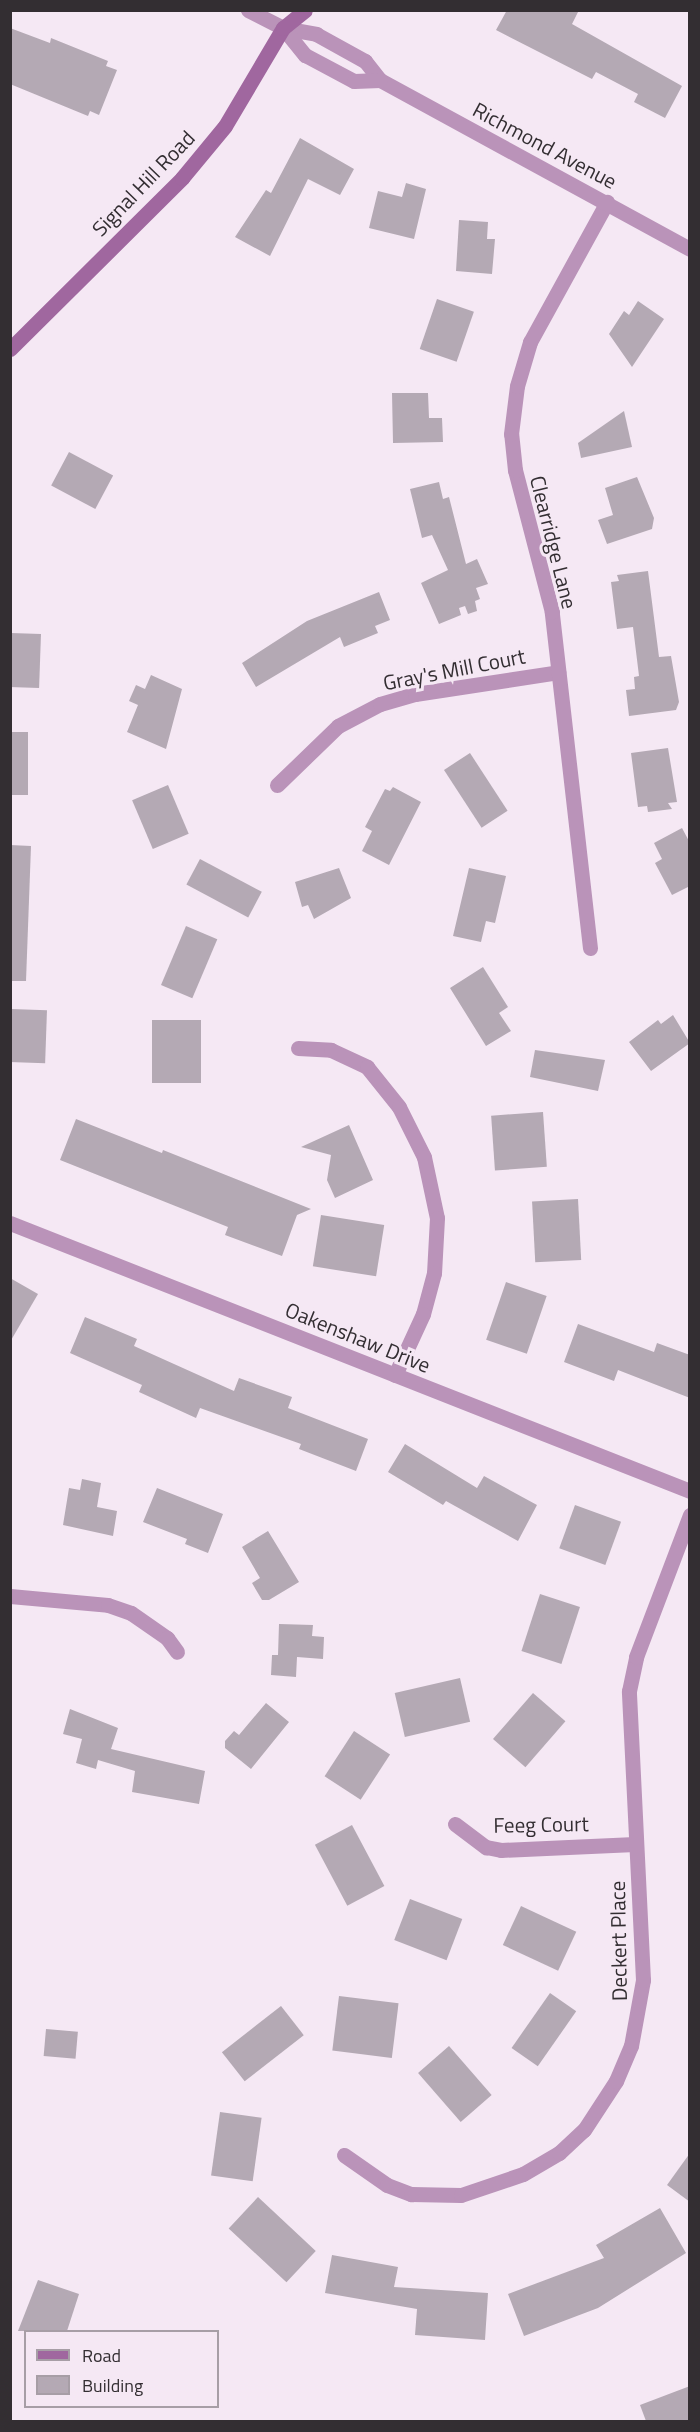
<!DOCTYPE html>
<html>
<head>
<meta charset="utf-8">
<style>
	body { margin:0 }
	#map { position:relative; width:700px; height:2432px; overflow:hidden; background:#f5e8f4; font-family:"Titillium Web",sans-serif }
	div>[style] { position:absolute }
	[style*='--x'] { left:calc(var(--x)*1px); top:calc(var(--y)*1px); width:calc(var(--w)*1px); rotate:calc(var(--a)*1deg) }
	.building>* { inset:0; background:#b4a9b4; transform-origin:0 0 }
	.minor>* { height:15px; margin:-7.5px; padding:0 7.5px; transform-origin:7.5px; border-radius:7.5px; background:#ba93b9 }
	.tertiary>* { height:15px; margin:-7.5px; padding:0 7.5px; transform-origin:7.5px; border-radius:7.5px; background:#ba93b9 }
	.secondary>* { height:15px; margin:-7.5px; padding:0 7.5px; transform-origin:7.5px; border-radius:7.5px; background:#a0679f }
	span { translate:-50% -50%; white-space:nowrap; text-align:center; line-height:1.15; -webkit-text-stroke:6px #f5e8f4; paint-order:stroke }
	.street-label { font-size:21px; color:#332e32 }
	.frame { position:absolute; inset:0; border:12px solid #332e32; pointer-events:none }
	.legend { position:absolute; left:24px; top:2330px; width:195px; height:78px; box-sizing:border-box; background:#f5e8f4; border:2px solid #a79ea6; margin:0; padding:8px 10px; list-style:none; font-size:18px; color:#332e32 }
	.legend li { display:flex; align-items:center; gap:12px; height:30px }
	.legend b { width:30px; border:2px solid #a79ea6 }
</style>
</head>
<body>
<div id="map">
	<div class="building">
		<i style="clip-path:polygon(507px 10px,579px 10px,572px 24px,682px 86px,665px 118px,634px 102px,638px 94px,596px 72px,592px 79px,496px 30px)"></i>
		<i style="clip-path:polygon(10px 28px,50px 43px,51px 38px,108px 61px,106px 66px,117px 70px,99px 115px,90px 111px,88px 116px,10px 84px)"></i>
		<i style="clip-path:polygon(300px 138px,354px 169px,340px 195px,308px 179px,270px 256px,235px 237px,266px 190px,271px 193px)"></i>
		<i style="clip-path:polygon(406px 183px,426px 189px,414px 239px,369px 228px,378px 191px,402px 197px)"></i>
		<i style="clip-path:polygon(459px 220px,488px 222px,487px 239px,495px 239px,492px 274px,456px 271px)"></i>
		<i style="left:437px;top:299px;width:39px;height:53px;rotate:19deg"></i>
		<i style="clip-path:polygon(638px 301px,664px 319px,632px 367px,609px 334px,624px 311px,629px 315px)"></i>
		<i style="clip-path:polygon(392px 393px,428px 393px,429px 418px,442px 418px,443px 442px,393px 443px)"></i>
		<i style="clip-path:polygon(624px 411px,632px 447px,581px 458px,578px 443px)"></i>
		<i style="left:69px;top:452px;width:50px;height:38px;rotate:28deg"></i>
		<i style="clip-path:polygon(637px 477px,654px 518px,652px 529px,607px 544px,598px 520px,613px 515px,605px 488px)"></i>
		<i style="clip-path:polygon(439px 482px,443px 499px,449px 497px,466px 564px,477px 559px,488px 584px,476px 588px,480px 599px,475px 601px,477px 611px,468px 614px,465px 606px,459px 608px,461px 615px,439px 624px,421px 583px,448px 570px,432px 535px,422px 538px,410px 489px)"></i>
		<i style="clip-path:polygon(648px 571px,659px 657px,671px 656px,679px 702px,676px 710px,629px 716px,626px 690px,635px 689px,634px 677px,639px 676px,633px 627px,617px 629px,611px 582px,619px 581px,617px 575px)"></i>
		<i style="clip-path:polygon(379px 592px,390px 620px,375px 626px,378px 633px,344px 647px,340px 637px,256px 687px,242px 663px,307px 621px)"></i>
		<i style="left:11px;top:633px;width:30px;height:54px;rotate:2deg"></i>
		<i style="clip-path:polygon(151px 675px,182px 689px,166px 749px,127px 732px,138px 705px,129px 701px,136px 685px,145px 689px)"></i>
		<i style="left:10px;top:732px;width:18px;height:63px"></i>
		<i style="clip-path:polygon(668px 748px,677px 802px,668px 803px,672px 809px,648px 812px,647px 806px,638px 807px,631px 753px)"></i>
		<i style="left:470px;top:753px;width:69px;height:31px;rotate:57deg"></i>
		<i style="left:168px;top:785px;width:53px;height:39px;rotate:67deg"></i>
		<i style="clip-path:polygon(393px 787px,421px 802px,389px 865px,362px 851px,372px 831px,365px 827px,385px 789px,390px 791px)"></i>
		<i style="clip-path:polygon(682px 828px,690px 843px,690px 886px,672px 895px,655px 863px,662px 859px,654px 843px)"></i>
		<i style="clip-path:polygon(10px 845px,31px 846px,26px 981px,10px 981px)"></i>
		<i style="left:200px;top:859px;width:70px;height:29px;rotate:28deg"></i>
		<i style="clip-path:polygon(339px 868px,351px 898px,314px 919px,308px 905px,302px 907px,295px 882px)"></i>
		<i style="clip-path:polygon(469px 868px,506px 876px,495px 923px,486px 921px,481px 942px,453px 936px)"></i>
		<i style="left:186px;top:926px;width:34px;height:64px;rotate:23deg"></i>
		<i style="clip-path:polygon(483px 967px,508px 1007px,499px 1013px,511px 1031px,486px 1046px,450px 988px)"></i>
		<i style="left:11px;top:1009px;width:36px;height:53px;rotate:2deg"></i>
		<i style="clip-path:polygon(673px 1015px,690px 1043px,651px 1071px,629px 1042px,658px 1020px,661px 1024px)"></i>
		<i style="left:152px;top:1020px;width:49px;height:63px"></i>
		<i style="clip-path:polygon(535px 1050px,605px 1060px,598px 1091px,530px 1077px)"></i>
		<i style="left:543px;top:1112px;width:55px;height:52px;rotate:86deg"></i>
		<i style="clip-path:polygon(76px 1119px,162px 1153px,163px 1150px,311px 1209px,297px 1215px,282px 1256px,225px 1235px,228px 1227px,60px 1160px)"></i>
		<i style="clip-path:polygon(349px 1125px,373px 1180px,335px 1198px,327px 1180px,331px 1155px,301px 1147px)"></i>
		<i style="left:578px;top:1199px;width:61px;height:46px;rotate:87deg"></i>
		<i style="left:321px;top:1215px;width:64px;height:52px;rotate:9deg"></i>
		<i style="clip-path:polygon(10px 1278px,38px 1294px,10px 1342px)"></i>
		<i style="left:506px;top:1282px;width:43px;height:61px;rotate:19deg"></i>
		<i style="clip-path:polygon(85px 1317px,137px 1339px,134px 1346px,234px 1391px,239px 1378px,292px 1397px,288px 1408px,368px 1439px,356px 1471px,299px 1449px,301px 1444px,200px 1408px,196px 1418px,139px 1392px,142px 1385px,70px 1353px)"></i>
		<i style="clip-path:polygon(578px 1324px,654px 1352px,657px 1343px,690px 1355px,690px 1398px,618px 1370px,614px 1381px,564px 1362px)"></i>
		<i style="clip-path:polygon(405px 1444px,477px 1488px,484px 1476px,537px 1505px,518px 1541px,446px 1501px,443px 1505px,388px 1472px)"></i>
		<i style="clip-path:polygon(82px 1479px,101px 1483px,97px 1507px,117px 1511px,113px 1536px,63px 1525px,69px 1488px,80px 1490px)"></i>
		<i style="clip-path:polygon(157px 1488px,223px 1514px,208px 1553px,185px 1544px,187px 1539px,143px 1522px)"></i>
		<i style="left:575px;top:1505px;width:49px;height:46px;rotate:20deg"></i>
		<i style="clip-path:polygon(268px 1531px,299px 1582px,269px 1600px,262px 1600px,252px 1583px,260px 1578px,242px 1547px)"></i>
		<i style="left:540px;top:1594px;width:42px;height:60px;rotate:18deg"></i>
		<i style="clip-path:polygon(279px 1624px,313px 1625px,312px 1636px,324px 1637px,323px 1659px,297px 1657px,296px 1677px,271px 1675px,272px 1655px,278px 1655px)"></i>
		<i style="left:460px;top:1678px;width:45px;height:67px;rotate:77deg"></i>
		<i style="left:533px;top:1693px;width:43px;height:61px;rotate:41deg"></i>
		<i style="clip-path:polygon(266px 1703px,289px 1722px,251px 1769px,225px 1748px,225px 1741px,234px 1731px,239px 1735px)"></i>
		<i style="clip-path:polygon(70px 1709px,118px 1728px,111px 1749px,205px 1771px,199px 1804px,132px 1792px,135px 1771px,98px 1760px,96px 1769px,76px 1763px,82px 1739px,63px 1734px)"></i>
		<i style="left:354px;top:1731px;width:43px;height:54px;rotate:33deg"></i>
		<i style="left:352px;top:1825px;width:69px;height:42px;rotate:62deg"></i>
		<i style="left:410px;top:1899px;width:56px;height:44px;rotate:21deg"></i>
		<i style="left:521px;top:1906px;width:61px;height:43px;rotate:25deg"></i>
		<i style="left:550px;top:1993px;width:32px;height:67px;rotate:35deg"></i>
		<i style="left:339px;top:1996px;width:60px;height:55px;rotate:7deg"></i>
		<i style="left:281px;top:2006px;width:37px;height:75px;rotate:52deg"></i>
		<i style="left:46px;top:2029px;width:32px;height:27px;rotate:5deg"></i>
		<i style="left:449px;top:2046px;width:65px;height:41px;rotate:49deg"></i>
		<i style="left:220px;top:2112px;width:42px;height:64px;rotate:8deg"></i>
		<i style="clip-path:polygon(690px 2153px,690px 2202px,667px 2185px)"></i>
		<i style="left:258px;top:2197px;width:79px;height:43px;rotate:43deg"></i>
		<i style="clip-path:polygon(660px 2208px,686px 2253px,598px 2308px,524px 2336px,508px 2294px,604px 2258px,596px 2245px)"></i>
		<i style="clip-path:polygon(332px 2255px,398px 2267px,394px 2287px,488px 2293px,485px 2340px,415px 2335px,417px 2309px,325px 2293px)"></i>
		<i style="clip-path:polygon(38px 2280px,79px 2294px,67px 2331px,18px 2331px)"></i>
		<i style="clip-path:polygon(690px 2386px,690px 2421px,646px 2421px,640px 2405px)"></i>
	</div>
	<div class="minor">
		<i style="--x:277;--y:785;--w:85;--a:-44"></i>
		<i style="--x:338;--y:726;--w:47;--a:-27.6"></i>
		<i style="--x:380;--y:704;--w:36;--a:-16"></i>
		<i style="--x:415;--y:694;--w:145;--a:-8.7"></i>
		<i style="--x:590;--y:948;--w:338;--a:-96.5"></i>
		<i style="--x:552;--y:612;--w:147;--a:-104.6"></i>
		<i style="--x:515;--y:470;--w:36;--a:-96"></i>
		<i style="--x:511;--y:434;--w:48;--a:-82.9"></i>
		<i style="--x:517;--y:386;--w:46;--a:-73.5"></i>
		<i style="--x:530;--y:342;--w:160;--a:-61.2"></i>
		<i style="--x:298;--y:1048;--w:33;--a:3"></i>
		<i style="--x:331;--y:1050;--w:40;--a:25"></i>
		<i style="--x:367;--y:1067;--w:51;--a:51.3"></i>
		<i style="--x:399;--y:1107;--w:56;--a:63.4"></i>
		<i style="--x:424;--y:1157;--w:62;--a:78"></i>
		<i style="--x:437;--y:1218;--w:55;--a:93.1"></i>
		<i style="--x:434;--y:1273;--w:42;--a:105"></i>
		<i style="--x:423;--y:1314;--w:67;--a:114.7"></i>
		<i style="--x:10;--y:1223;--w:731;--a:21.51"></i>
		<i style="--x:10;--y:1596;--w:98;--a:5.2"></i>
		<i style="--x:108;--y:1605;--w:24;--a:19"></i>
		<i style="--x:131;--y:1613;--w:44;--a:34.8"></i>
		<i style="--x:167;--y:1638;--w:17;--a:54"></i>
		<i style="--x:455;--y:1824;--w:39;--a:37"></i>
		<i style="--x:486;--y:1847;--w:15;--a:11"></i>
		<i style="--x:501;--y:1850;--w:134;--a:-2.6"></i>
		<i style="--x:344;--y:2155;--w:52;--a:34.9"></i>
		<i style="--x:387;--y:2185;--w:26;--a:21"></i>
		<i style="--x:411;--y:2194;--w:50;--a:1.1"></i>
		<i style="--x:461;--y:2195;--w:65;--a:-18.7"></i>
		<i style="--x:523;--y:2174;--w:42;--a:-30.3"></i>
		<i style="--x:559;--y:2153;--w:34;--a:-43"></i>
		<i style="--x:584;--y:2130;--w:59;--a:-56.9"></i>
		<i style="--x:616;--y:2081;--w:38;--a:-67"></i>
		<i style="--x:631;--y:2046;--w:67;--a:-79.7"></i>
		<i style="--x:643;--y:1980;--w:289;--a:-92.8"></i>
		<i style="--x:629;--y:1691;--w:35;--a:-78"></i>
		<i style="--x:636;--y:1657;--w:152;--a:-69.2"></i>
	</div>
	<div class="tertiary">
		<i style="--x:248;--y:10;--w:39;--a:27"></i>
		<i style="--x:283;--y:28;--w:34;--a:10"></i>
		<i style="--x:316;--y:34;--w:56;--a:28.9"></i>
		<i style="--x:365;--y:61;--w:24;--a:52"></i>
		<i style="--x:380;--y:80;--w:353;--a:28.6"></i>
		<i style="--x:283;--y:28;--w:35;--a:51"></i>
		<i style="--x:305;--y:55;--w:55;--a:28"></i>
		<i style="--x:354;--y:81;--w:26;--a:-2"></i>
	</div>
	<div class="secondary">
		<i style="--x:10;--y:349;--w:243;--a:-44.8"></i>
		<i style="--x:182;--y:178;--w:67;--a:-50.4"></i>
		<i style="--x:225;--y:126;--w:114;--a:-59.4"></i>
		<i style="--x:283;--y:28;--w:28;--a:-39"></i>
	</div>
	<div class="street-label">
		<span style="left:545px;top:145px;rotate:28deg">Richmond Avenue</span>
		<span style="left:143px;top:183px;rotate:-46deg">Signal Hill Road</span>
		<span style="left:554px;top:542px;rotate:76deg">Clearridge Lane</span>
		<span style="left:454px;top:669px;rotate:-11deg">Gray's Mill Court</span>
		<span style="left:358px;top:1337px;rotate:22deg">Oakenshaw Drive</span>
		<span style="left:541px;top:1824px;rotate:-1deg">Feeg Court</span>
		<span style="left:618px;top:1941px;rotate:-91deg">Deckert Place</span>
	</div>
	<div class="frame"></div>
	<ul class="legend">
	<li><b style="height:8px;background:#a0679f"></b>Road</li>
	<li><b style="height:16px;background:#b4a9b4"></b>Building</li>
	</ul>
</div>
</body>
</html>
